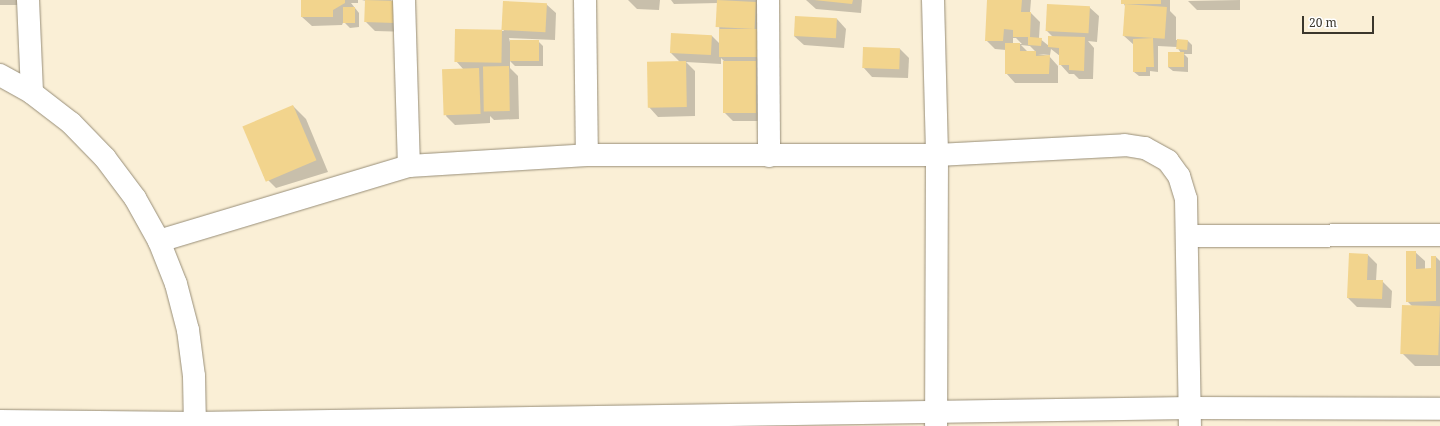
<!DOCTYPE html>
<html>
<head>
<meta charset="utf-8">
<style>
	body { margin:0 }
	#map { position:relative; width:1440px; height:426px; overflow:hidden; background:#faefd6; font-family:"Noto Serif",serif }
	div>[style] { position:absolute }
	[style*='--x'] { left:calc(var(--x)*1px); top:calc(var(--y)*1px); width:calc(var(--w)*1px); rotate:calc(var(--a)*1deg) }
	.shadow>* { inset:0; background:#0003; transform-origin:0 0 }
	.building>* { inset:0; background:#f2d48d; transform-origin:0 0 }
	.roads { filter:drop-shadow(0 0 1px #988e78) drop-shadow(0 0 1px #988e78) }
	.minor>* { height:22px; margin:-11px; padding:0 11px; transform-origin:11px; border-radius:11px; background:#fff }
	span { translate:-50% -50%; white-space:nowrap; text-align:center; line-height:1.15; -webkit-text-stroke:4px #fff; paint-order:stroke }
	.scale { position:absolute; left:1302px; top:16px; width:72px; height:18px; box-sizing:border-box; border:2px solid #3a362c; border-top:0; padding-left:5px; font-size:12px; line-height:14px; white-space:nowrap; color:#3a362c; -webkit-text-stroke:3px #fff; paint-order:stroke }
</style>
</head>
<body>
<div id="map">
	<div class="shadow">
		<i style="left:0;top:0;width:25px;height:5px"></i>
		<i style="clip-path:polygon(302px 0,358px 0,358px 3px,351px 3px,359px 13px,359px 27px,350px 28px,345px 23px,345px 18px,342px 25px,312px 26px,302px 17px)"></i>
		<i style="clip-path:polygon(362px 0,391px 0,411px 32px,375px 31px,366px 22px,366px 1px)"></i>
		<i style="clip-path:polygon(628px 0,660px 0,659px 10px,637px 9px)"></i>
		<i style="clip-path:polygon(671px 0,763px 0,764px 121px,733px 121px,724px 112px,725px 62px,721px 58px,721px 64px,686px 62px,695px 71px,695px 116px,658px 117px,649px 107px,680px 62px,671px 53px,672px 34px,712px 36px,720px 44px,718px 3px,674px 4px)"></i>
		<i style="clip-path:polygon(806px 0,862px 0,861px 13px,816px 9px)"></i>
		<i style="clip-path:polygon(evenodd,988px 0,1031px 0,1030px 12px,1040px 22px,1039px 38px,1049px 46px,1053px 37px,1047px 31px,1089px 7px,1099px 16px,1097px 42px,1088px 41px,1094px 48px,1093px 79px,1079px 79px,1074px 74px,1069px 74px,1060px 64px,1060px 56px,1051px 49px,1050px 55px,1038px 54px,1049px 56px,1058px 66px,1058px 83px,1015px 83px,1006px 73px,1006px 50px,995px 49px,986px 40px,988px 0,1013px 38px,1016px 38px,1022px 44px,1013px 44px,1013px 38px,988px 0,1021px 45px,1030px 46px,1036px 52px,1028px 52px,1021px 45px)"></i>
		<i style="clip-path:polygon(1122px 0,1170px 0,1170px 11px,1176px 17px,1176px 40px,1188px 41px,1192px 45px,1192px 54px,1184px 54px,1188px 58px,1188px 72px,1173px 71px,1168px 67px,1181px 53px,1177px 47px,1158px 46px,1158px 72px,1150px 71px,1150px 76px,1139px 76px,1134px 72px,1134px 45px,1124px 36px,1126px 8px)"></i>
		<i style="clip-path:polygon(1240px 0,1240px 10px,1197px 10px,1188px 1px)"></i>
		<i style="clip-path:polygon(546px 4px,556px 13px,555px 40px,509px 38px,510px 42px,538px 41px,543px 46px,543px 66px,515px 66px,510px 61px,510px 68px,518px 76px,519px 119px,494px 120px,490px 116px,490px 123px,455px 125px,446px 116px,464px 70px,456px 61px,456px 30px,504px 31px,503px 29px)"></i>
		<i style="clip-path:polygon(837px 19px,846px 29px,844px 48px,804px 45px,794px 36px)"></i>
		<i style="clip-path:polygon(900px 49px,909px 58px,908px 78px,872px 77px,863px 67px)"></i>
		<i style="clip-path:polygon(293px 106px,306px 119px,328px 172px,276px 188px,263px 175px)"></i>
		<i style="clip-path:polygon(1415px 252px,1425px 261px,1425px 269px,1432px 269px,1436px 257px,1440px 261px,1440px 366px,1415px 366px,1402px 353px,1412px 306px,1407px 301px)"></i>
		<i style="clip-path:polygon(1368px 255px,1377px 264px,1376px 281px,1382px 281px,1392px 291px,1391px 308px,1357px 307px,1348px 298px)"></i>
	</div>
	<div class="building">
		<i style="clip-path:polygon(301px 0,345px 0,345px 3px,333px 10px,333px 17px,301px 17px)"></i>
		<i style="left:365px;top:0;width:38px;height:22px;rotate:2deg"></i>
		<i style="left:717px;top:0;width:39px;height:27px;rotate:3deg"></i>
		<i style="clip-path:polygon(814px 0,853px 0,852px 4px)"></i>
		<i style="clip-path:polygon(987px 0,1022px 0,1021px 12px,1031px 12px,1030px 37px,1042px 38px,1041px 46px,1028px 45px,1028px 37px,1013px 37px,1013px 30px,1004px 29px,1003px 41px,985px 41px)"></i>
		<i style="left:1121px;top:0;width:40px;height:4px"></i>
		<i style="left:503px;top:1px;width:44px;height:29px;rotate:3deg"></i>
		<i style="left:1047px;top:4px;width:43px;height:27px;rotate:3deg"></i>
		<i style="left:1125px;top:4px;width:42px;height:32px;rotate:4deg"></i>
		<i style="left:355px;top:7px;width:16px;height:12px;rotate:90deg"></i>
		<i style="left:795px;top:16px;width:42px;height:20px;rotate:3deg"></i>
		<i style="left:455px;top:29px;width:47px;height:33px;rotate:1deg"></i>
		<i style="left:719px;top:29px;width:43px;height:28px"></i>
		<i style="left:671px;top:33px;width:41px;height:20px;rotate:3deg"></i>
		<i style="clip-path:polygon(1048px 36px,1085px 37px,1084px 71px,1069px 70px,1069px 65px,1059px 65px,1059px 48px,1048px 47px)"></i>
		<i style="clip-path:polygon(1153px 38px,1154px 67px,1146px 67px,1146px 72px,1133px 72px,1133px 39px)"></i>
		<i style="left:1177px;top:39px;width:11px;height:10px;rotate:5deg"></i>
		<i style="left:539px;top:40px;width:21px;height:29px;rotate:90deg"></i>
		<i style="clip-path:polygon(1005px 43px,1020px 43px,1020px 51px,1036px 51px,1036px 56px,1050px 55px,1049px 74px,1005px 74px)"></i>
		<i style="left:863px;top:47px;width:37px;height:21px;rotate:2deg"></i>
		<i style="left:1168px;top:52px;width:16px;height:15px"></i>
		<i style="left:686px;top:61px;width:46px;height:39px;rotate:89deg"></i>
		<i style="left:723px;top:61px;width:33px;height:52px"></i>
		<i style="left:509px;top:66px;width:45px;height:26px;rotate:89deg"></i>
		<i style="left:479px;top:68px;width:46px;height:37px;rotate:88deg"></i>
		<i style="left:293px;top:105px;width:60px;height:55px;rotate:67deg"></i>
		<i style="clip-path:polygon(1406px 251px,1416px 251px,1416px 269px,1431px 268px,1431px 256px,1436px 256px,1436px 301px,1406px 302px)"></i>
		<i style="clip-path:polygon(1349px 253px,1368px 254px,1367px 280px,1383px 280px,1382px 299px,1347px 298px)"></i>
		<i style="left:1402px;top:305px;width:38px;height:49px;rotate:2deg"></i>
	</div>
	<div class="roads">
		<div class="minor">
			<i style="--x:28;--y:0;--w:93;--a:87.5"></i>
			<i style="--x:404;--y:0;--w:166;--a:88.3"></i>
			<i style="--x:585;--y:0;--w:155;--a:89.3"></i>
			<i style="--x:768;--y:0;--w:156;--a:89.6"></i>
			<i style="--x:933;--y:0;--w:155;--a:88.5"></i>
			<i style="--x:937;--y:155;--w:270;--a:90.2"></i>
			<i style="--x:0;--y:75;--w:37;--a:29"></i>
			<i style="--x:32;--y:93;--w:49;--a:37.6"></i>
			<i style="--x:71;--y:123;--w:49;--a:45.8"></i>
			<i style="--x:105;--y:158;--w:50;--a:53.1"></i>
			<i style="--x:135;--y:198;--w:49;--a:60.8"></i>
			<i style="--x:159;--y:241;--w:46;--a:68.4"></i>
			<i style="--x:176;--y:284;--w:48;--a:75.4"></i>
			<i style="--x:188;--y:330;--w:46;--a:82.6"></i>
			<i style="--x:194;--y:376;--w:50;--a:88.9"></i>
			<i style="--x:1189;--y:236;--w:251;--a:-0.2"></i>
			<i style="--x:159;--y:241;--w:261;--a:-16.7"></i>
			<i style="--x:409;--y:166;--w:178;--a:-3.5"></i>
			<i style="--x:587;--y:155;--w:350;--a:0"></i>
			<i style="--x:937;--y:155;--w:188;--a:-3"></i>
			<i style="--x:1125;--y:145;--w:20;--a:9"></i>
			<i style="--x:1145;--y:148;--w:26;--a:29"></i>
			<i style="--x:1168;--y:161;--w:19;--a:54"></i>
			<i style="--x:1179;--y:176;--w:24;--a:73"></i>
			<i style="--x:1186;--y:199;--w:227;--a:89"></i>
			<i style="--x:0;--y:421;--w:195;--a:0.6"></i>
			<i style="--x:195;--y:423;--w:995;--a:-0.86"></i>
			<i style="--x:1190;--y:408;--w:250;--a:0.2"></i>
		</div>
	</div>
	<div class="scale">20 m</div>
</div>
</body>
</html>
